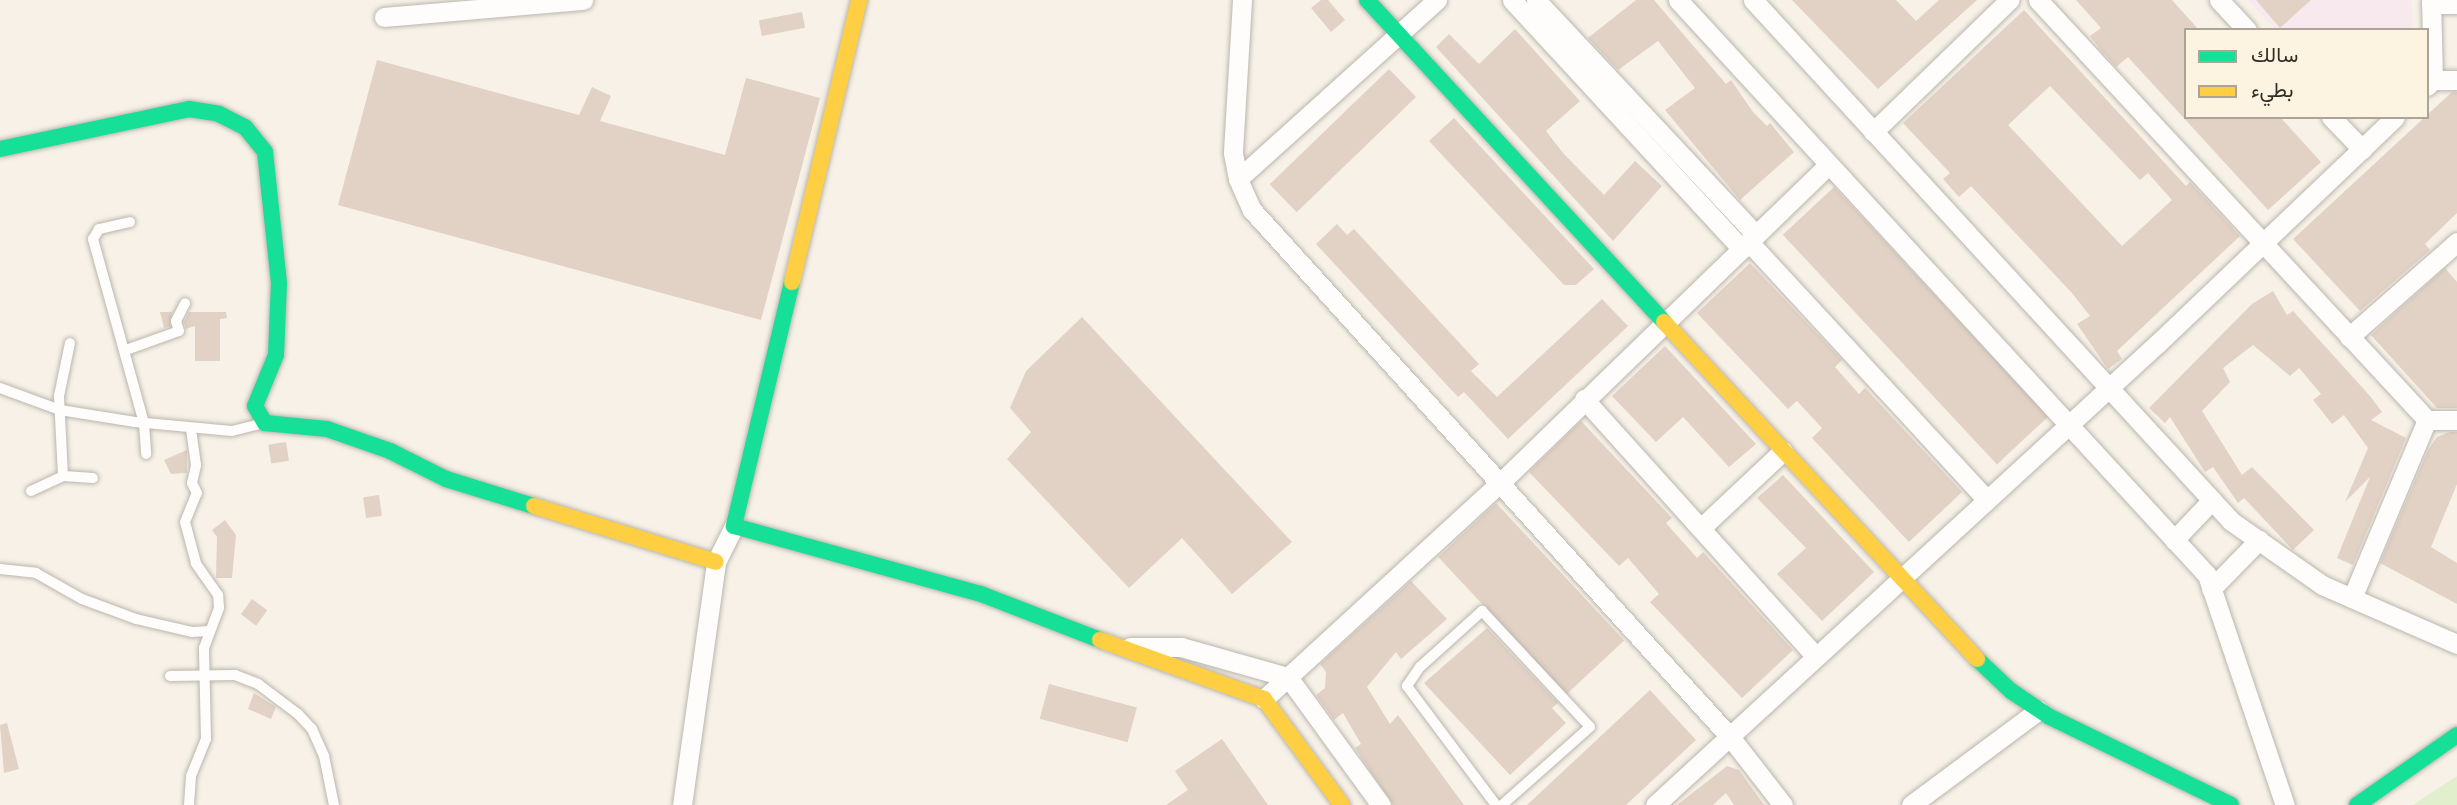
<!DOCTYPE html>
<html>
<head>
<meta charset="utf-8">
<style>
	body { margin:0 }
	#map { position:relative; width:2457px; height:805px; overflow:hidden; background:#f7f1e7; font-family:Roboto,Vazirmatn,sans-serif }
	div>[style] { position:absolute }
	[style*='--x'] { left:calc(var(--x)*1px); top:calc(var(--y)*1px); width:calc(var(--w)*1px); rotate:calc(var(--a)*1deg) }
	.education>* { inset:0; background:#f7e9ee }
	.green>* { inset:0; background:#e1efcd }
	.building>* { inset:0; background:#e2d2c5; transform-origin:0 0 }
	.roads { filter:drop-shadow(0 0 2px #bab6ae) drop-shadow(0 0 2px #bab6ae) }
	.lane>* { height:10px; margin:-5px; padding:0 5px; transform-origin:5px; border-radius:5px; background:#fefdfb }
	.street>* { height:19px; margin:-9.5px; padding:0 9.5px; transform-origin:9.5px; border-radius:9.5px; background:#fefdfb }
	.fast>* { height:16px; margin:-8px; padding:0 8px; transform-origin:8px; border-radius:8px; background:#16e098 }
	.slow>* { height:16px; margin:-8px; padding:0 8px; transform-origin:8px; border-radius:8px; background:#ffcf43 }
	span { translate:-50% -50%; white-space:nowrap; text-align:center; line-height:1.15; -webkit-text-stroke:5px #fdf3e1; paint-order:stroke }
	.legend { position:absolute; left:2184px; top:28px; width:245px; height:91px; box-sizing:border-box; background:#fdf3e1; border:2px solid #aba497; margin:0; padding:9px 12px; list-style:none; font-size:21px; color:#312d27 }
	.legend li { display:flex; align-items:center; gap:14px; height:35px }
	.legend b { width:35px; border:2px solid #aba497 }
</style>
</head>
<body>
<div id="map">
	<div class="education">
		<i style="clip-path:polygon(2248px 0,2411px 0,2413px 30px,2276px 30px)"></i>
	</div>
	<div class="green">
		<i style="clip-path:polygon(2457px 776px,2457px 805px,2413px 805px)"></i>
	</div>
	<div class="building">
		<i style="clip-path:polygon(1321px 0,1328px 0,1345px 20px,1331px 32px,1311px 8px)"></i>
		<i style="clip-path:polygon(1636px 0,1654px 0,1726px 84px,1731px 80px,1753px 112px,1767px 126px,1770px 123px,1794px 152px,1740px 200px,1665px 110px,1695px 88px,1658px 41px,1618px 70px,1588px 38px)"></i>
		<i style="clip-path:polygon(1792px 0,1896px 0,1916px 21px,1939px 0,1977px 0,1878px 89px)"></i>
		<i style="clip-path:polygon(2076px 0,2172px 0,2199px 30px,2186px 30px,2186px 117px,2280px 117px,2321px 162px,2268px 210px,2128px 57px,2116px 67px,2100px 49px,2090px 36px,2101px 28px)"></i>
		<i style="clip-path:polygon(2256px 0,2311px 0,2280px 28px)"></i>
		<i style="clip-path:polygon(evenodd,2024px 10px,2186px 186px,2190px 182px,2240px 236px,2117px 351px,2122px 359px,2108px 369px,2077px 324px,2090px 316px,2072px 293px,1971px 186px,1959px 197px,1943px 179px,1950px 173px,1903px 123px,2024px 10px,2050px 86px,2140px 180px,2148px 173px,2172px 200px,2122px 246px,2008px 125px,2050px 86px)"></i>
		<i style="left:802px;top:12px;width:16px;height:44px;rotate:79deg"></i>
		<i style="clip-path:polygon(1515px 29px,1580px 101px,1546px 131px,1563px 153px,1604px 195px,1635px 161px,1662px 186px,1613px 241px,1436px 47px,1449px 34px,1479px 64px)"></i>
		<i style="clip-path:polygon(377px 60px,579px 115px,592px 87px,611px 96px,600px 121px,725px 155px,746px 78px,820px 98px,761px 320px,338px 205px)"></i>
		<i style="left:1389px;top:69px;width:39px;height:166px;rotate:46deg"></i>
		<i style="clip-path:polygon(2452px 92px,2457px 92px,2457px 213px,2425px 244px,2430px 250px,2360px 311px,2293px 239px)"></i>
		<i style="clip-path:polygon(1454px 118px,1594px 269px,1576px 285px,1564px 285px,1429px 141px)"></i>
		<i style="left:1834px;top:187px;width:314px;height:70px;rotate:47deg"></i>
		<i style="clip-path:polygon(1337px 224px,1347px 235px,1354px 229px,1479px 364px,1471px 371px,1497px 397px,1602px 299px,1628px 326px,1508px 439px,1464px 392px,1458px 397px,1316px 244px)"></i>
		<i style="clip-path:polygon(1750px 263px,1842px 360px,1835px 367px,1859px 394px,1865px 388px,1962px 492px,1909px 542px,1812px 438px,1822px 428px,1797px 401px,1788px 409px,1697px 313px)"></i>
		<i style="clip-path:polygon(2445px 268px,2457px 282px,2457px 408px,2437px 408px,2371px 335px)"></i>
		<i style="clip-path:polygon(2273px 291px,2287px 315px,2293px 311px,2370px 396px,2382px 412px,2371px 420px,2406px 438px,2353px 565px,2337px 558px,2370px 477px,2345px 502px,2368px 448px,2344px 415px,2332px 424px,2313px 400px,2321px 394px,2299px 368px,2290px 376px,2253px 345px,2223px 368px,2230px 382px,2202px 411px,2242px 475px,2252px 467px,2314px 530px,2293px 550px,2244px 498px,2238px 503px,2213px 467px,2205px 472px,2170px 417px,2165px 423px,2149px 408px,2252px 304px)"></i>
		<i style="clip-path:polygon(160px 312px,172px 312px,170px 326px,164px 328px)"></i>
		<i style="clip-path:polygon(189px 312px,226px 312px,227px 318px,220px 319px,220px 361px,195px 361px,195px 326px,186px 329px,184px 322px)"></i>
		<i style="clip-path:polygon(1082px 317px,1292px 542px,1232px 594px,1182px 538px,1129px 588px,1007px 459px,1031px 432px,1010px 408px,1026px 371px)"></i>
		<i style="clip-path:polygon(1665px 346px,1756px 444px,1729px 467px,1683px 417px,1656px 442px,1612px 396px)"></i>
		<i style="clip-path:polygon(1581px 421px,1672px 518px,1666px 523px,1697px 558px,1703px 552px,1793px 650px,1742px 698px,1650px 602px,1659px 594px,1628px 558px,1619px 566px,1529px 472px)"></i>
		<i style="clip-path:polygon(2450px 432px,2457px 432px,2457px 484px,2431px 547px,2457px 563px,2457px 604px,2380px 563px,2428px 450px,2437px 437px)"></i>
		<i style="left:286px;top:442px;width:19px;height:18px;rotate:81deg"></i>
		<i style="clip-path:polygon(187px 450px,187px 473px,171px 474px,164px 460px)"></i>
		<i style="clip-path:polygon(1783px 475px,1874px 572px,1822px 621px,1777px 574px,1806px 548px,1757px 498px)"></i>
		<i style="left:379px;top:495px;width:21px;height:16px;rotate:82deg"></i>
		<i style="left:1496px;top:503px;width:188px;height:79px;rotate:47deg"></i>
		<i style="clip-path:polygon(225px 520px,236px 535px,232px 578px,216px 578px,217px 537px,212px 530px)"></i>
		<i style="clip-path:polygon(1411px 581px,1447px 619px,1401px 659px,1396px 652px,1367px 687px,1390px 724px,1398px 715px,1464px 805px,1393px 805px,1355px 748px,1361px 744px,1343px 713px,1334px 720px,1316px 695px,1325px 688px,1326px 672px,1320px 664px)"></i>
		<i style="left:252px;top:599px;width:19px;height:19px;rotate:36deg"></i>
		<i style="clip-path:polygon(1487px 628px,1558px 703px,1552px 708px,1566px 723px,1510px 775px,1424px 683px)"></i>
		<i style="left:1049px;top:684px;width:91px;height:36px;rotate:15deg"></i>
		<i style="clip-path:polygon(1650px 690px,1696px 740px,1626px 805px,1527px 805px)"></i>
		<i style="clip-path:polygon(254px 693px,276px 707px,271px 719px,248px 709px)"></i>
		<i style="clip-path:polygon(7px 723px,19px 769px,4px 773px,0 725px)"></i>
		<i style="clip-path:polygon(1222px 739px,1268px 805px,1166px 805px,1188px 790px,1175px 771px)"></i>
		<i style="clip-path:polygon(1727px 766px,1739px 770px,1764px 805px,1734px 805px,1726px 793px,1713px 805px,1677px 805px)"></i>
	</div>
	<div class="roads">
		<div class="lane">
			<i style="--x:130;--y:222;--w:32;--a:167"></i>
			<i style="--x:99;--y:229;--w:12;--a:121"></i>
			<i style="--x:93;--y:239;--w:191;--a:74.5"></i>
			<i style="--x:144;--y:423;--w:31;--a:86"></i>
			<i style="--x:126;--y:350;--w:56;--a:-19.7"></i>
			<i style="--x:179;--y:331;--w:10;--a:-107"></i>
			<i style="--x:176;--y:321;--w:20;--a:-63"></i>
			<i style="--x:0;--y:388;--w:64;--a:20.1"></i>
			<i style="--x:60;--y:410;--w:76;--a:9.1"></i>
			<i style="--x:135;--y:422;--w:97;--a:5.3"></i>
			<i style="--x:232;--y:431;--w:33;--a:-14"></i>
			<i style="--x:63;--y:476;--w:80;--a:-92.9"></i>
			<i style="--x:59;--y:396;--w:54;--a:-78.3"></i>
			<i style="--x:31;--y:491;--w:35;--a:-25"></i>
			<i style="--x:63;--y:476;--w:30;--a:4"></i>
			<i style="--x:0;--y:569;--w:36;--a:6"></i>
			<i style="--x:36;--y:573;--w:53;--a:29.5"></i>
			<i style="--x:82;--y:599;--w:58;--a:20.3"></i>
			<i style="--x:136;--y:619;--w:57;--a:13.1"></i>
			<i style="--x:192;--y:632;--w:18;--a:-3"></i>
			<i style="--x:170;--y:676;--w:65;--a:-0.9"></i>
			<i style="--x:235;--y:675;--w:25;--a:21"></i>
			<i style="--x:258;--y:684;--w:50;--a:36.9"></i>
			<i style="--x:298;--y:714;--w:21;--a:47"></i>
			<i style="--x:312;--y:729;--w:30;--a:66"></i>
			<i style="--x:324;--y:756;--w:50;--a:78.5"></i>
			<i style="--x:189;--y:805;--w:29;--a:-86"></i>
			<i style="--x:191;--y:776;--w:40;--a:-68"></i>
			<i style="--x:206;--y:739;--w:91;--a:-91.3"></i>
			<i style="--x:204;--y:648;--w:43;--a:-69.4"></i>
			<i style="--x:219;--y:608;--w:13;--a:-94"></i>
			<i style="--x:218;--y:595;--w:39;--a:-125"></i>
			<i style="--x:196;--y:563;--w:42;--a:-105"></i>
			<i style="--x:185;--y:522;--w:31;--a:-68"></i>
			<i style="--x:197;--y:493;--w:11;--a:-117"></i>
			<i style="--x:192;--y:483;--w:18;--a:-77"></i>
			<i style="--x:196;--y:465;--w:37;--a:-98"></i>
			<i style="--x:1496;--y:805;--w:149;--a:-126.8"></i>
			<i style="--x:1407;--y:686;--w:23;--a:-56"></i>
			<i style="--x:1420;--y:667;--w:84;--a:-42.1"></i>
			<i style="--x:1482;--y:611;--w:158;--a:47"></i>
			<i style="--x:1590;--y:727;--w:118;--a:138.4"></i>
		</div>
		<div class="street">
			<i style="--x:1242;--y:0;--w:153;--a:93.4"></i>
			<i style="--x:1233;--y:153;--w:26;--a:79"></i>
			<i style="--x:1238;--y:179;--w:34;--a:66"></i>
			<i style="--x:1252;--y:210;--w:713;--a:47.79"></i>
			<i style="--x:1731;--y:738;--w:85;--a:52.2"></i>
			<i style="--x:1512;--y:0;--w:339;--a:47.3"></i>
			<i style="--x:1536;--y:0;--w:322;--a:46.9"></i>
			<i style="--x:1678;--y:0;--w:781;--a:47.39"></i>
			<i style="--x:2207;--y:575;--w:243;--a:71.3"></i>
			<i style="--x:1753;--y:0;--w:707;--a:47.46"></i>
			<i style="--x:2231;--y:521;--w:111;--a:35.1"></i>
			<i style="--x:2322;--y:585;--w:147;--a:23.6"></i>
			<i style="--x:2038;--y:0;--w:572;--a:47.19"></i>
			<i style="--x:2219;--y:0;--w:41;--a:47"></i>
			<i style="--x:2431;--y:4;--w:26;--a:0"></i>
			<i style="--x:384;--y:17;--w:200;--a:-4.9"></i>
			<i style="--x:2433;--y:80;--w:24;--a:0"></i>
			<i style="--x:2427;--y:86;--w:8;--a:-45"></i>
			<i style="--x:2433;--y:80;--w:80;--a:-91.4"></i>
			<i style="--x:2331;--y:117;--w:45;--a:45.9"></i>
			<i style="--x:1873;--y:132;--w:190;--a:-44.1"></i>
			<i style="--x:1238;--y:179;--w:268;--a:-42"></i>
			<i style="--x:1749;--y:242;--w:351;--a:47.3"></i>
			<i style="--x:2349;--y:337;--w:144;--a:-41.3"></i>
			<i style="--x:1584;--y:399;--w:346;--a:48"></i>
			<i style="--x:1702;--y:527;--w:111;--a:-43.2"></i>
			<i style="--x:2174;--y:540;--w:55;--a:-46.5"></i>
			<i style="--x:2211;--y:589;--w:69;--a:-45.6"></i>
			<i style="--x:2352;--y:598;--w:193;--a:-67.2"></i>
			<i style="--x:2427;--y:420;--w:30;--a:0"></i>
			<i style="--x:1130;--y:647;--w:51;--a:0"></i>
			<i style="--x:1181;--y:647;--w:111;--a:15.7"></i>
			<i style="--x:1288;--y:677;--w:158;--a:54"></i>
			<i style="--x:1264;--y:699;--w:320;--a:-42.5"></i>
			<i style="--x:1500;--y:483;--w:457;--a:-44.1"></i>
			<i style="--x:682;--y:805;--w:245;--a:-82"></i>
			<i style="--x:716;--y:562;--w:40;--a:-63.4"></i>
			<i style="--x:1655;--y:805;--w:683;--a:-42.57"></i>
			<i style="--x:2158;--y:343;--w:327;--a:-43.6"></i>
			<i style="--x:1911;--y:805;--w:159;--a:-36.6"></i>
		</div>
		<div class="fast">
			<i style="--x:1367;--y:0;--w:438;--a:47.3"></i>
			<i style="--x:0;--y:149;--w:193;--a:-11.9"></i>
			<i style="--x:189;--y:109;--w:30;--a:9"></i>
			<i style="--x:219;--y:114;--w:29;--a:27"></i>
			<i style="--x:245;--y:127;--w:32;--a:51"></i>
			<i style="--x:265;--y:152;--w:132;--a:83.9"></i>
			<i style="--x:279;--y:283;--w:72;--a:92.4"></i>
			<i style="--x:276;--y:355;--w:55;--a:112.4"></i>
			<i style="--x:255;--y:406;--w:20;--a:60"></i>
			<i style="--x:265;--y:423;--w:62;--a:5.5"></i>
			<i style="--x:327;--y:429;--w:67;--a:19.2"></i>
			<i style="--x:390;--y:451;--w:63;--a:26.6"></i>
			<i style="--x:446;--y:479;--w:92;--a:17.1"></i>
			<i style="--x:792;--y:282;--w:251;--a:103.4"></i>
			<i style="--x:734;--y:526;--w:256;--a:15.4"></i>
			<i style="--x:981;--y:594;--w:128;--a:21.1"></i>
			<i style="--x:1977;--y:659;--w:47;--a:43.3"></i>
			<i style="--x:2011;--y:691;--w:47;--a:33.7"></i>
			<i style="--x:2050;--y:717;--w:201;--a:25.9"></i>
			<i style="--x:2357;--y:805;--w:122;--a:-35"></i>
		</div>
		<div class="slow">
			<i style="--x:792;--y:282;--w:290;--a:-76.6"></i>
			<i style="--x:1664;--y:322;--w:460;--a:47.1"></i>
			<i style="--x:534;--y:506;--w:190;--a:17.1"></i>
			<i style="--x:1100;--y:640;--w:174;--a:19.8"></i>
			<i style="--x:1264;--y:699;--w:132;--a:53.7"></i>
		</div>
	</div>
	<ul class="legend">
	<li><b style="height:9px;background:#16e098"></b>سالك</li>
	<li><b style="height:9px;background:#ffcf43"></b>بطيء</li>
	</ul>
</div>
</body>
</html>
